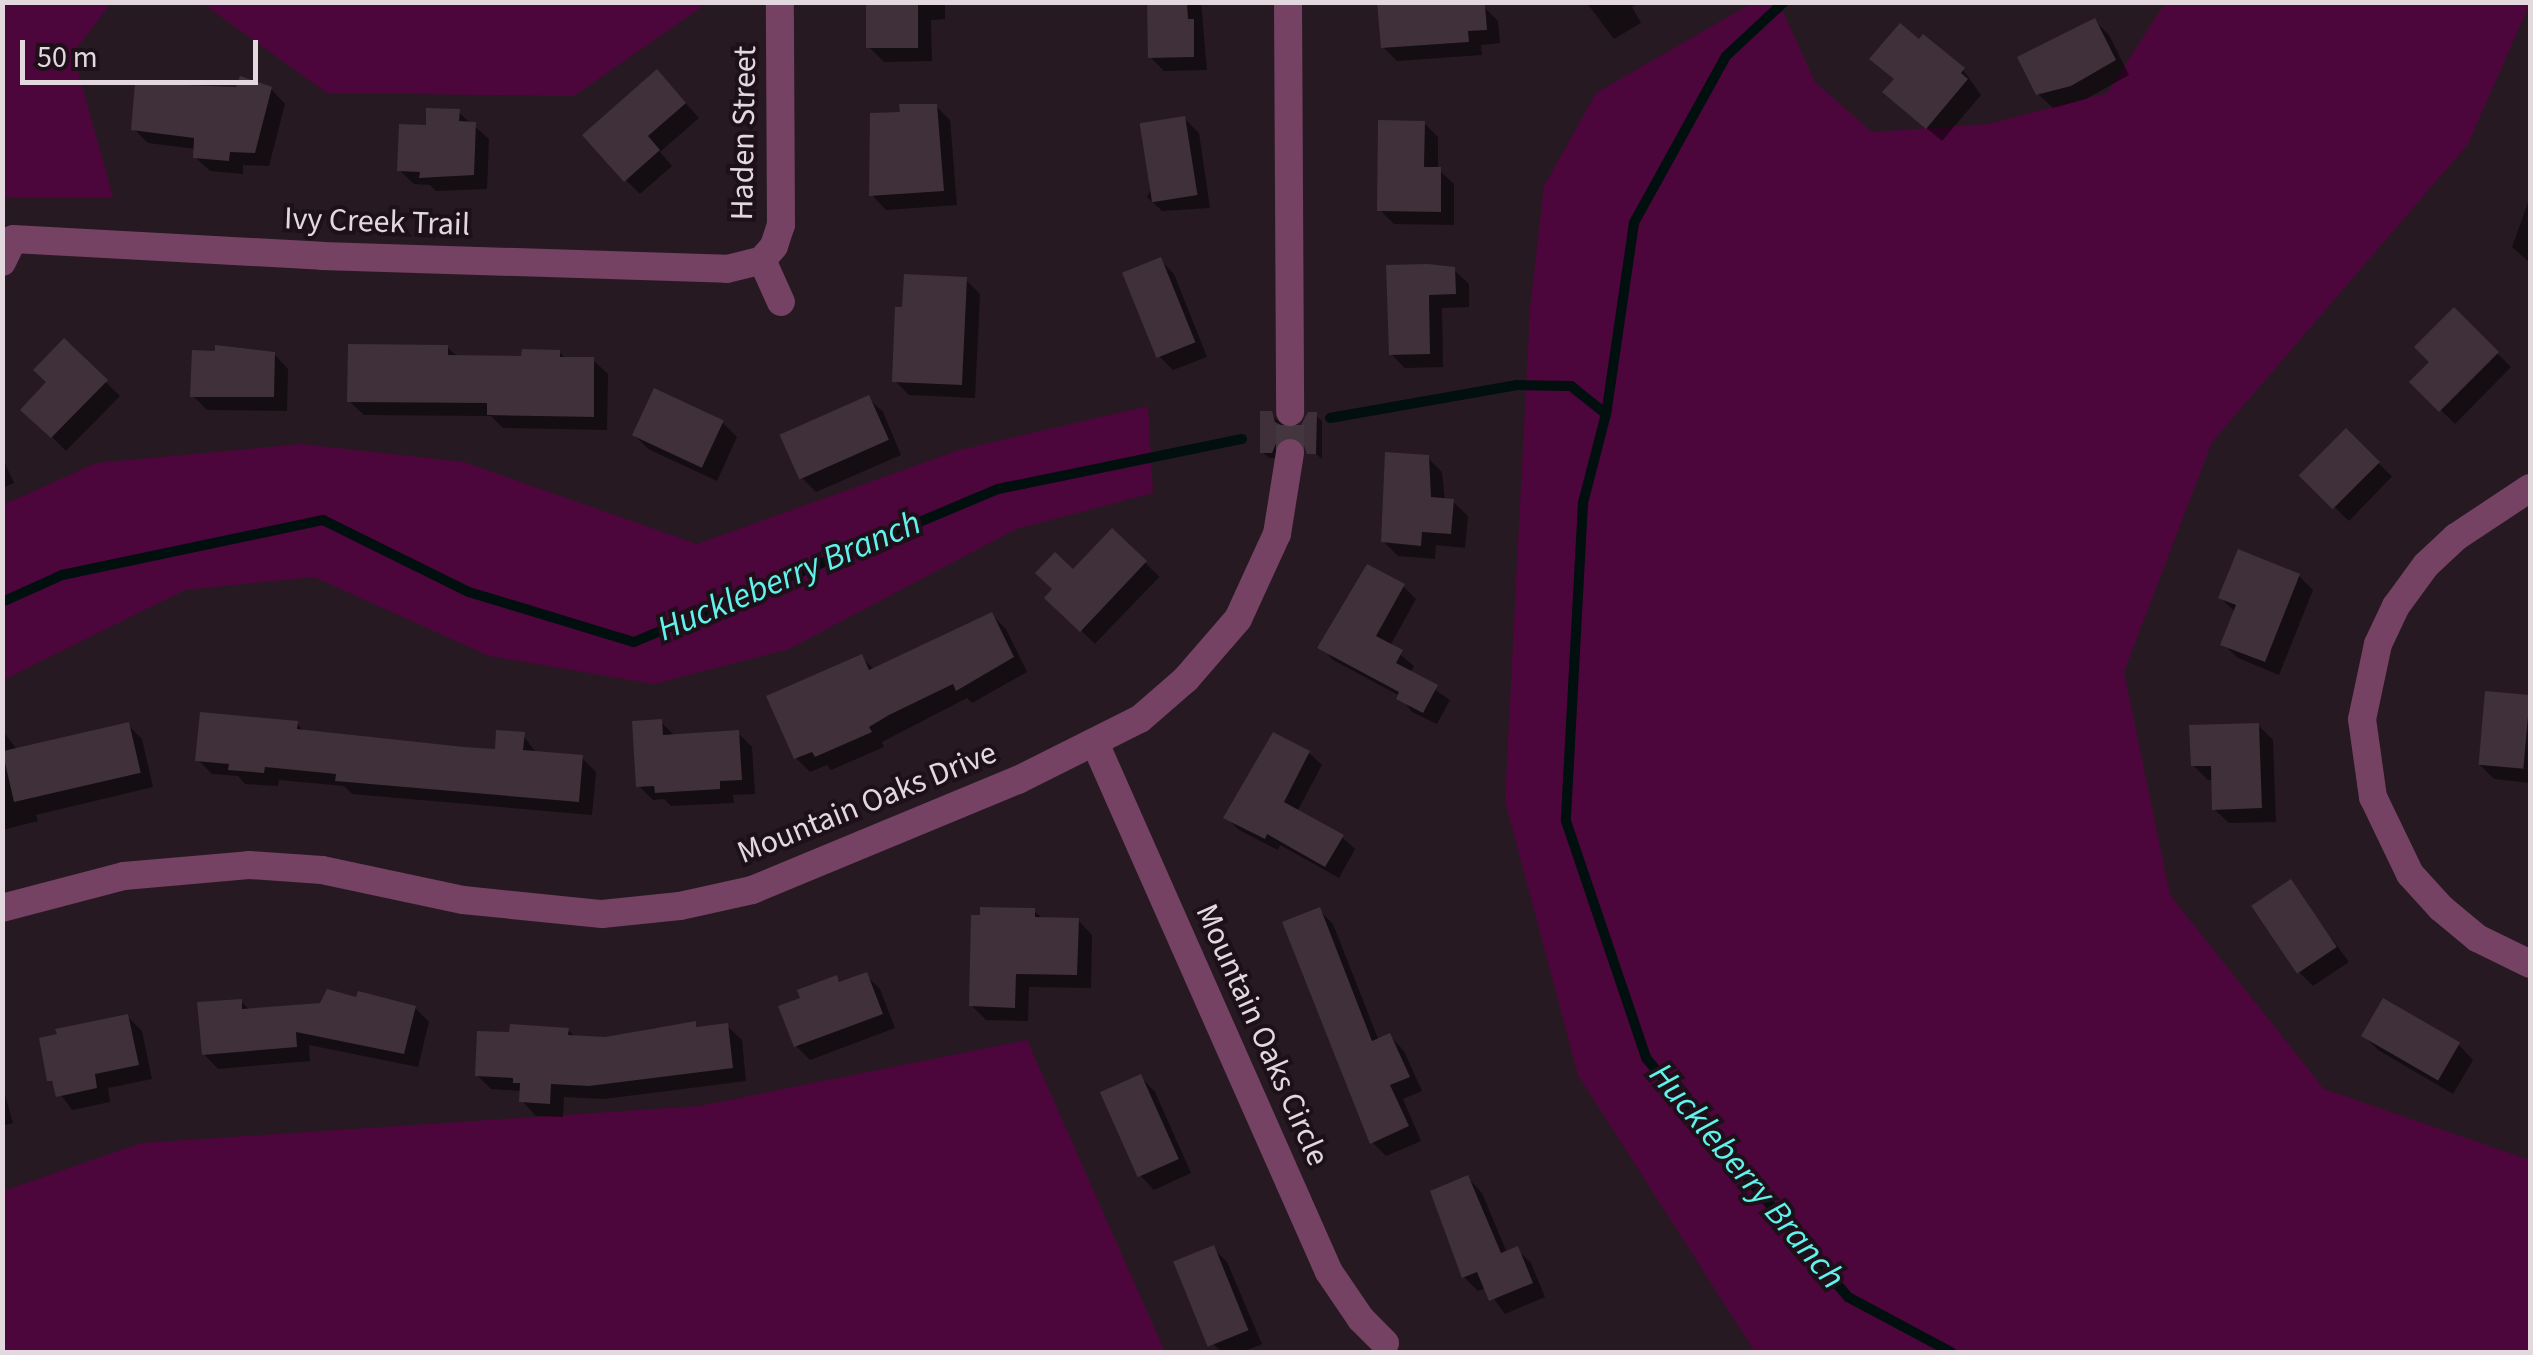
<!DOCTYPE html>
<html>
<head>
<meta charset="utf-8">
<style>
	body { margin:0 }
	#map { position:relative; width:2533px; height:1355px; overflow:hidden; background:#271922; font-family:"Source Sans 3",sans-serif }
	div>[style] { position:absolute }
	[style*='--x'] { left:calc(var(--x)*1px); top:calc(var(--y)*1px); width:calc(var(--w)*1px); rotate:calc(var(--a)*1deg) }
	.green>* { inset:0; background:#4c063b }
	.shadow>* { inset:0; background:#0007; transform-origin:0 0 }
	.stream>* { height:10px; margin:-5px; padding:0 5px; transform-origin:5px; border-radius:5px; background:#010f0e }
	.building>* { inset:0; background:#3f3039; transform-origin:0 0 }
	.minor-tunnel>* { height:28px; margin-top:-14px; transform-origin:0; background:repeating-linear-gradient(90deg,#43363e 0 28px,transparent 0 42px) }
	.minor>* { height:28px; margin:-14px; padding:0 14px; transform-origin:14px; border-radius:14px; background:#754264 }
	span { translate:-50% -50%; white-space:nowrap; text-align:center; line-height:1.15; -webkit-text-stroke:8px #1d1018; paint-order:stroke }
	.street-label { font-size:32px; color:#e2d8de }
	.water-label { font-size:35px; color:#61f2eb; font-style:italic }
	.frame { position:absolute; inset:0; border:5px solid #e2d8de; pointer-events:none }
	.scale { position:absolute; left:20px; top:40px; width:238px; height:45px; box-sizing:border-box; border:5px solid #e2d8de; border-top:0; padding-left:12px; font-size:30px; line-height:35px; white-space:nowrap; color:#e2d8de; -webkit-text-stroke:8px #1d1018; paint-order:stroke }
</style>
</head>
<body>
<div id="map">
	<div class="green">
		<i style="clip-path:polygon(675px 2px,703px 6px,574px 96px,327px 93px,202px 3px)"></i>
		<i style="clip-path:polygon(2px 3px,111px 3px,73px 53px,113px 197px,3px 197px)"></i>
		<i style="clip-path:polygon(1752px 3px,1779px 3px,1815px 82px,1872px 132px,1988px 124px,2107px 93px,2165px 3px,2530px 3px,2468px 144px,2212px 442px,2124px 672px,2170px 895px,2324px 1089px,2530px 1160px,2530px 1352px,1755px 1352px,1578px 1075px,1505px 801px,1530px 308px,1544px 186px,1596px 93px)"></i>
		<i style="clip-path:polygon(1148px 406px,1153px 493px,1016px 529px,789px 649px,654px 684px,489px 656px,314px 577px,185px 590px,3px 680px,3px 505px,96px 463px,301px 444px,464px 462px,697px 544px,959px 450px)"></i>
		<i style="clip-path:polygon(1027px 1040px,1165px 1352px,3px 1352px,3px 1191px,141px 1143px,699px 1106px)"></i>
	</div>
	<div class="shadow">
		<i style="clip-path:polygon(869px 2px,945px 2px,945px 19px,931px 20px,932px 61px,884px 62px,869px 47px)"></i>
		<i style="clip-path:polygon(1147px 2px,1201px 2px,1207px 70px,1164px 71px,1150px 57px)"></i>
		<i style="clip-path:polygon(1471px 2px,1484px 7px,1498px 21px,1500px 43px,1481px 45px,1482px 55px,1397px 61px,1383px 47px,1380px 3px)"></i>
		<i style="clip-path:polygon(1586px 2px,1640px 2px,1632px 7px,1641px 23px,1614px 39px)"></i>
		<i style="clip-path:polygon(2095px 21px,2109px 35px,2129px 75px,2086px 99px,2053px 108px,2038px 94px)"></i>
		<i style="clip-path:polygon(1963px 70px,1981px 95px,1942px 141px,1900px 106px,1896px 80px)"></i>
		<i style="clip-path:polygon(671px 87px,699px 118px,660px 152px,672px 166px,640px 194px,626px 180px)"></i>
		<i style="clip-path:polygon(271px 89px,285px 104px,269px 166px,243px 165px,243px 174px,210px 171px,195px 157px,196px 149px,148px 143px,134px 129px)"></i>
		<i style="clip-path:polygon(936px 106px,950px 120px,957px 205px,886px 210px,872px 195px,902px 115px)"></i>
		<i style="clip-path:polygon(458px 112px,489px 139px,487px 189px,436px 191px,430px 185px,414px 184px,399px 170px,428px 127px)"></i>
		<i style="clip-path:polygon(1184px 118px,1199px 133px,1210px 208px,1162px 211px,1147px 197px)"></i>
		<i style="clip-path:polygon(1424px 123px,1438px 137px,1438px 169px,1454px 184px,1454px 225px,1394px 224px,1380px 210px)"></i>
		<i style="clip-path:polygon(2530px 197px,2530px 263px,2512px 247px)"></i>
		<i style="clip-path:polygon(1160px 260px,1174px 274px,1207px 357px,1173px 370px,1159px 356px)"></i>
		<i style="clip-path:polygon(1389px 268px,1454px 270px,1469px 284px,1469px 307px,1442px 308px,1443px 367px,1405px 368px,1391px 354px)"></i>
		<i style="clip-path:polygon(966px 280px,980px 294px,975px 398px,909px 395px,895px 381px)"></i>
		<i style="clip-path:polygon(2454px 310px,2511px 367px,2455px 424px,2412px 382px,2432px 362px)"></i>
		<i style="clip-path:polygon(64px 342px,120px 396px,66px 451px,24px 409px,49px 382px)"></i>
		<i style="clip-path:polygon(447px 347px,458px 357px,524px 358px,559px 352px,566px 359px,593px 360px,608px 374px,607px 430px,503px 428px,491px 416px,364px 415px,349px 401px)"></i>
		<i style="clip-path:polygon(274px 354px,288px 369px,287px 411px,207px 410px,193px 396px)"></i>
		<i style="clip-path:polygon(868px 398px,883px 412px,901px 455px,816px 492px,802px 478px)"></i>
		<i style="clip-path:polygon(1271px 414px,1289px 432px,1301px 429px,1315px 415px,1322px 421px,1322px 459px,1300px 441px,1283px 447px,1279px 458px,1269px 458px,1262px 452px)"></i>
		<i style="clip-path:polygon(723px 423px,737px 437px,717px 481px,648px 449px,634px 435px)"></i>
		<i style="left:2346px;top:432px;width:64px;height:62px;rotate:44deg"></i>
		<i style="clip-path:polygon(2px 457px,14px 483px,2px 488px)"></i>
		<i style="clip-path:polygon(1428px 458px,1442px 472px,1445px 501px,1453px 502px,1468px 516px,1465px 548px,1436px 545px,1435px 559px,1398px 556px,1383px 541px)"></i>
		<i style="left:1112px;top:531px;width:66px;height:93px;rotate:44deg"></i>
		<i style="clip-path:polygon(2299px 576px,2313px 590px,2279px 675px,2238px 658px,2223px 644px,2236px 613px,2221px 598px)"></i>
		<i style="clip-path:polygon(1403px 586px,1416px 599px,1390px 646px,1414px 666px,1410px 673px,1450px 700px,1437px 724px,1412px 712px,1400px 696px,1333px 660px,1321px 647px)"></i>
		<i style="clip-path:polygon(992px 615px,1006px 629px,1027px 672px,972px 703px,967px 698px,882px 742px,884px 747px,831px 770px,827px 765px,810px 772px,796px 758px,861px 657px,875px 670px)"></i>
		<i style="clip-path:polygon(2487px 693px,2530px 698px,2530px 783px,2494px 779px,2480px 765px)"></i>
		<i style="clip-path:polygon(661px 722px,676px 737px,738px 733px,752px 747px,755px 794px,733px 795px,734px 803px,671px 806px,664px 799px,653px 800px,638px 785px)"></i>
		<i style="clip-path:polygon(297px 724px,306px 733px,497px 751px,523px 735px,537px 754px,582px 758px,596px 772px,592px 815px,352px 794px,344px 786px,279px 780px,278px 786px,245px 784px,238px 776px,212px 774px,198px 760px)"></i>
		<i style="clip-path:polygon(128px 725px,142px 739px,153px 787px,36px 815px,38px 821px,2px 830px,2px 730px,18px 751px)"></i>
		<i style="clip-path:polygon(2258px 725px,2273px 740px,2276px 822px,2229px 823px,2214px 809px,2214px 780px,2208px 780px,2193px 765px)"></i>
		<i style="clip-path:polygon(1309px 753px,1322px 765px,1297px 812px,1342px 837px,1355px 849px,1339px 878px,1280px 845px,1278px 850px,1239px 830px,1226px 817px)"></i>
		<i style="clip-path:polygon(2290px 882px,2349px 962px,2313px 986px,2299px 972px)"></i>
		<i style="clip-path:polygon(1319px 910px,1333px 924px,1379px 1041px,1390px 1036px,1404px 1051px,1422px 1091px,1403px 1099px,1421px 1141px,1386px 1156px,1372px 1142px)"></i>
		<i style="clip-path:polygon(1034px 911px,1043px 919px,1078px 920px,1092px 935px,1091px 988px,1029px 987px,1028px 1021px,986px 1020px,971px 1005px)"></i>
		<i style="clip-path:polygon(866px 975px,880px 989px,895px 1028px,810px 1060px,796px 1046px,803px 999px,836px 978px,842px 983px)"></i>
		<i style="clip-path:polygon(241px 1001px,250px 1011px,415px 1008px,429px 1022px,418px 1067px,309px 1045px,310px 1061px,218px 1069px,204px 1054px)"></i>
		<i style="clip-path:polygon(2384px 1001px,2459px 1045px,2473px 1060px,2453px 1094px,2378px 1050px,2364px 1036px)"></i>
		<i style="clip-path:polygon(128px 1017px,142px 1031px,152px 1079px,108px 1088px,110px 1102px,72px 1110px,50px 1080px)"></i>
		<i style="clip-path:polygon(727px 1026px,742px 1040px,746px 1081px,604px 1099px,564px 1097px,563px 1117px,536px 1116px,522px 1101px,522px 1091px,491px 1089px,477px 1075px,568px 1030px,576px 1038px,605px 1040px,654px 1028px)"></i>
		<i style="clip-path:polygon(1141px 1077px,1155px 1092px,1191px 1173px,1154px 1190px,1140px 1175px)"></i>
		<i style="clip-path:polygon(2px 1084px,13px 1123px,2px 1126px)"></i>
		<i style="clip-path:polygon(1468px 1178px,1482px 1193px,1507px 1253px,1517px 1249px,1531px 1263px,1545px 1297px,1505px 1314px,1486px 1288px,1478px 1291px,1464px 1277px)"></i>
		<i style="clip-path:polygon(1213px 1248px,1227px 1262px,1262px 1344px,1243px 1352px,1222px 1352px,1214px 1345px)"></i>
	</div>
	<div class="stream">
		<i style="--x:1784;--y:2;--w:79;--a:137"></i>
		<i style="--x:1726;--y:56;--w:191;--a:118.9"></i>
		<i style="--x:1634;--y:223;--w:193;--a:98.3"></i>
		<i style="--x:1606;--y:414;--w:92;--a:104.5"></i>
		<i style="--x:1583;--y:503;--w:318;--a:93.1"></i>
		<i style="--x:1566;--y:821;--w:250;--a:71.3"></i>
		<i style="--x:1646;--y:1058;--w:313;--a:49.8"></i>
		<i style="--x:1848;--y:1297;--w:117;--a:28.1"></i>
		<i style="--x:1330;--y:418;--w:190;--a:-10"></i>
		<i style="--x:1517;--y:385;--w:54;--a:1.1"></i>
		<i style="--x:1571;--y:386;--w:45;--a:38.7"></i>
		<i style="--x:2;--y:602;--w:66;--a:-24.2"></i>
		<i style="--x:62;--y:575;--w:267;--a:-11.9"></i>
		<i style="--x:323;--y:520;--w:163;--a:26.3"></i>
		<i style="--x:469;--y:592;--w:172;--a:16.9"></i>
		<i style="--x:634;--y:642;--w:395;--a:-22.8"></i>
		<i style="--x:998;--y:489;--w:249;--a:-11.6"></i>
	</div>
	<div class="building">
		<i style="left:866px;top:2px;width:52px;height:46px"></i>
		<i style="clip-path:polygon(1147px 2px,1187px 2px,1188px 19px,1194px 19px,1194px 57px,1148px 58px)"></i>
		<i style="clip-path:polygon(1377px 2px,1485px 5px,1487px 30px,1468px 31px,1469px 42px,1381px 48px)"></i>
		<i style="clip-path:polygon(2095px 18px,2116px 60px,2071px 86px,2036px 95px,2017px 57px)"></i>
		<i style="clip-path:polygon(1900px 23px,1919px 39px,1923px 34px,1965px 68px,1961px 73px,1968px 79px,1926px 129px,1882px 92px,1894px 79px,1869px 59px)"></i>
		<i style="clip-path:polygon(657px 69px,686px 103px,648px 136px,660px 150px,624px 182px,582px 135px)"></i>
		<i style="clip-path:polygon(240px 76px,272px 87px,255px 153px,230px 152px,229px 161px,193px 158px,194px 138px,131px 130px,135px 83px,236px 87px)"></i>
		<i style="clip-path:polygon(899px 104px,937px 104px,944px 191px,869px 196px,870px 113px,900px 112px)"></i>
		<i style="clip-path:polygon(426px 108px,460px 109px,459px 121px,476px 122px,474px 175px,419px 178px,420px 172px,397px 171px,399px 124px,426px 125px)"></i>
		<i style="left:1185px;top:116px;width:80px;height:46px;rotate:81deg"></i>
		<i style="clip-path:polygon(1378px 120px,1425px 121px,1424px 167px,1441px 167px,1441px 212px,1377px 211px)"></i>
		<i style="left:1161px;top:257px;width:92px;height:42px;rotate:68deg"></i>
		<i style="clip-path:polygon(1428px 264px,1455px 267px,1456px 294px,1429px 295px,1430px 354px,1389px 355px,1386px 265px)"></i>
		<i style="clip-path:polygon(904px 274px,967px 277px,962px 385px,892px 382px,895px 307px,902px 307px)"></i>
		<i style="clip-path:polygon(2454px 307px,2499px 352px,2439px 412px,2409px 382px,2429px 362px,2414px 347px)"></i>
		<i style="clip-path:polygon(64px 338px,108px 380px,51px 438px,20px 410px,46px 382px,33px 370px)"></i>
		<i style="clip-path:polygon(348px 344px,448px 345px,448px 355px,521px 356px,522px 349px,560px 350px,560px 357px,594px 357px,594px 417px,487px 415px,487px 403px,347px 402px)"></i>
		<i style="clip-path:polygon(215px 345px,275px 352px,274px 397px,190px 397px,192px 350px,215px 351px)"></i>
		<i style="left:654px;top:388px;width:77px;height:52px;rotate:25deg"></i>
		<i style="left:869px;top:395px;width:49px;height:98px;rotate:66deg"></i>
		<i style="clip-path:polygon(1260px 411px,1272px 411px,1275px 422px,1289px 429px,1300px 427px,1308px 412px,1317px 412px,1316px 454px,1307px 454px,1302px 440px,1292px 436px,1277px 441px,1272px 453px,1260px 453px)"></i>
		<i style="left:2346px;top:428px;width:48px;height:67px;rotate:45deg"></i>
		<i style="clip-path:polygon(1385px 452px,1429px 455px,1431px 497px,1454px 499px,1451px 534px,1422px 532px,1421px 546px,1381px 542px)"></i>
		<i style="clip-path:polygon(1112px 528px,1147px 561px,1080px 632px,1044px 598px,1052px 589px,1035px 573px,1055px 552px,1073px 569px)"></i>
		<i style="clip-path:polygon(2238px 549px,2300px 574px,2265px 662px,2220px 645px,2236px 605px,2218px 598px)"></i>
		<i style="clip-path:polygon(1367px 564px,1405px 584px,1376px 636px,1403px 650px,1396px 663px,1438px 685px,1423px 713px,1396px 699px,1399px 692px,1317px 648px)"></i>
		<i style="clip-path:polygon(992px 612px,1014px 657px,956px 691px,953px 684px,889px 715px,869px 727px,872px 732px,815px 757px,812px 752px,794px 759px,766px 696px,862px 654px,869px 670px)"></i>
		<i style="left:2485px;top:691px;width:45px;height:74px;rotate:5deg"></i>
		<i style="clip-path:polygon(200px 712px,298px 721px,297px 729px,464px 747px,495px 749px,496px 730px,525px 732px,523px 750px,583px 755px,579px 802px,335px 781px,336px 774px,265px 767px,264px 773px,228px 770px,229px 764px,195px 761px)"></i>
		<i style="clip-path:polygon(662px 719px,663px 735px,739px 730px,742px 780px,720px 781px,720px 789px,655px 793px,654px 786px,636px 787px,632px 721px)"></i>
		<i style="left:129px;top:722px;width:52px;height:130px;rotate:77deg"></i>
		<i style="clip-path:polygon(2259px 723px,2262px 808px,2212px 810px,2211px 766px,2191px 766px,2189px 725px)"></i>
		<i style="clip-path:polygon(1273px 732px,1310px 751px,1284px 802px,1344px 835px,1325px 867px,1267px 834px,1265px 839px,1223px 818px)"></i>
		<i style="left:2291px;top:879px;width:82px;height:48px;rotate:56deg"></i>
		<i style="clip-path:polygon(980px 907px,1035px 908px,1035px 917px,1079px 918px,1077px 975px,1016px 974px,1015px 1008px,969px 1006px,971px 915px,980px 915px)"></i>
		<i style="clip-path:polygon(1320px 907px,1372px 1041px,1390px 1033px,1410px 1077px,1390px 1085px,1409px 1126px,1370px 1144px,1282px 922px)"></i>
		<i style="clip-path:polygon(867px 972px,883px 1014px,794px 1047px,778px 1006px,800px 998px,797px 990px,837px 975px,839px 982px)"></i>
		<i style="clip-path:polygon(327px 989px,356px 997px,358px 991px,416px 1006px,404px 1054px,296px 1032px,297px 1047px,202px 1055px,197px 1002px,242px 999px,242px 1009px,320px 1003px)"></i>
		<i style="left:2383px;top:998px;width:89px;height:44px;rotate:30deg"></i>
		<i style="clip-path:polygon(128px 1014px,139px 1065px,95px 1074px,97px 1088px,56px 1097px,52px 1081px,47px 1081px,39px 1038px,57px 1034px,55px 1029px)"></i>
		<i style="clip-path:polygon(696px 1021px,696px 1027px,728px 1023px,733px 1068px,589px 1086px,551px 1084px,550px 1104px,519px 1102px,520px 1083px,513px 1083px,513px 1078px,475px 1076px,477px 1031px,509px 1032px,510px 1024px,569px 1028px,568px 1035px,605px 1037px)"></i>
		<i style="left:1141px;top:1074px;width:93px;height:45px;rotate:66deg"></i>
		<i style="clip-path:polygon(1468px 1175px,1501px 1253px,1518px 1246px,1533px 1283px,1489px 1301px,1477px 1272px,1462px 1278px,1430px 1191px)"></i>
		<i style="left:1214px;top:1245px;width:92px;height:44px;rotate:68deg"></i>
	</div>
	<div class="minor-tunnel">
		<i style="--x:1290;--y:453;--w:41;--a:-90"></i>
	</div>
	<div class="minor">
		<i style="--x:1288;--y:2;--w:410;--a:89.7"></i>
		<i style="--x:762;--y:260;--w:18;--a:-49"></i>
		<i style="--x:774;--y:246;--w:22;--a:-72"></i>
		<i style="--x:781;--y:225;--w:223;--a:-90.3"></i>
		<i style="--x:762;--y:260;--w:46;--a:65.7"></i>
		<i style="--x:2;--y:262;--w:25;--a:-64"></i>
		<i style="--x:13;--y:239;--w:309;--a:3.1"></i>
		<i style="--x:322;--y:256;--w:405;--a:1.8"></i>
		<i style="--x:727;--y:269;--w:36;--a:-14"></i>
		<i style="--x:2530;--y:488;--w:89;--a:146.5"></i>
		<i style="--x:2456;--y:537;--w:41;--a:137"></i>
		<i style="--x:2426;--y:565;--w:51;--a:126.2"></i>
		<i style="--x:2396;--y:606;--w:42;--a:115.3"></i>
		<i style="--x:2378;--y:644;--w:77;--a:102"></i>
		<i style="--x:2362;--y:719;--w:79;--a:82"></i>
		<i style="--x:2373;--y:797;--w:85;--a:64.3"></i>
		<i style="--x:2410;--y:874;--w:46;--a:47.6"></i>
		<i style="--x:2441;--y:908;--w:47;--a:39.8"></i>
		<i style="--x:2477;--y:938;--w:59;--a:26.1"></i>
		<i style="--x:1095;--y:743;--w:578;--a:66.14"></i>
		<i style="--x:1329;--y:1272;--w:57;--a:55.8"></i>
		<i style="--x:1361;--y:1319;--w:34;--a:45"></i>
		<i style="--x:2;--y:908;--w:126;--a:-14.7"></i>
		<i style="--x:124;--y:876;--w:125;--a:-5"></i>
		<i style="--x:249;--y:865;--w:73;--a:3.9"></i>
		<i style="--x:322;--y:870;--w:144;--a:12"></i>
		<i style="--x:463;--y:900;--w:140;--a:5.8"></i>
		<i style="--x:602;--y:914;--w:78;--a:-5.9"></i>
		<i style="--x:680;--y:906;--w:74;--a:-12.5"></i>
		<i style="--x:752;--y:890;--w:288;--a:-22.5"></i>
		<i style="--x:1018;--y:780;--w:136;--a:-26.6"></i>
		<i style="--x:1140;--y:719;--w:61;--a:-41"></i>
		<i style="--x:1186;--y:679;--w:79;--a:-49.1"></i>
		<i style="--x:1238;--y:619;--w:94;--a:-65.4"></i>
		<i style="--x:1277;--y:534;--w:82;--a:-80.9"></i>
	</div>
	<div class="street-label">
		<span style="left:744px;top:133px;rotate:-89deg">Haden Street</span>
		<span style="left:377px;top:222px;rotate:2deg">Ivy Creek Trail</span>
		<span style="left:867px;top:803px;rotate:-22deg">Mountain Oaks Drive</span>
		<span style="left:1262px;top:1035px;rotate:66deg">Mountain Oaks Circle</span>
	</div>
	<div class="water-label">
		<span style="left:789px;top:576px;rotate:-23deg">Huckleberry Branch</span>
		<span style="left:1747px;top:1176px;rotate:50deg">Huckleberry Branch</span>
	</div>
	<div class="frame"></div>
	<div class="scale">50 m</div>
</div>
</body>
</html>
